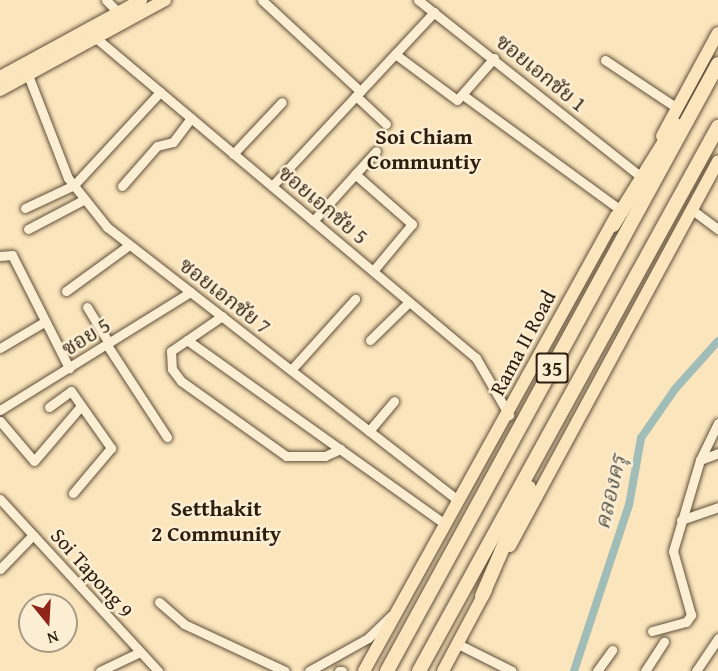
<!DOCTYPE html>
<html>
<head>
<meta charset="utf-8">
<style>
	body { margin:0 }
	#map { position:relative; width:718px; height:671px; overflow:hidden; background:#fbe5bc; font-family:"Gentium Book Plus","Noto Serif Thai",serif }
	div>[style] { position:absolute }
	[style*='--x'] { left:calc(var(--x)*1px); top:calc(var(--y)*1px); width:calc(var(--w)*1px); rotate:calc(var(--a)*1deg) }
	.canal>* { height:8px; margin:-4px; padding:0 4px; transform-origin:4px; border-radius:4px; background:#a0bdb8 }
	.roads { filter:drop-shadow(0 0 2px #604f3a) drop-shadow(0 0 2px #604f3a) }
	.minor>* { height:9px; margin:-4.5px; padding:0 4.5px; transform-origin:4.5px; border-radius:4.5px; background:#fceed3 }
	.major>* { height:12px; margin:-6px; padding:0 6px; transform-origin:6px; border-radius:6px; background:#fbe5bc }
	.highway>* { height:14px; margin:-7px; padding:0 7px; transform-origin:7px; border-radius:7px; background:#fbe5bc }
	span { translate:-50% -50%; white-space:nowrap; text-align:center; line-height:1.15; -webkit-text-stroke:5px #fceed3; paint-order:stroke }
	.shield-label span { padding:2px 4px; background:#fceed3; border:2px solid; border-radius:4px; -webkit-text-stroke-width:0 }
	.shield-label { font-size:20px; color:#2d1d0f; font-weight:700 }
	.street-label { font-size:21px; color:#2d1d0f }
	.neighbourhood-label { font-size:22px; color:#2d1d0f; font-weight:700 }
	.water-label { font-size:22px; color:#55554a; font-style:italic }
	.north { position:absolute; left:18px; top:593px; width:60px; height:60px; box-sizing:border-box; background:#fceed3; border:2px solid #a99a85; border-radius:50%; rotate:162deg; font-size:16px; font-weight:700; line-height:24px; text-align:center; color:#2d1d0f }
	.north::after { content:''; display:block; margin:auto; width:21px; height:27px; background:#8f2418; clip-path:polygon(50% 0,100% 100%,50% 72%,0 100%) }
</style>
</head>
<body>
<div id="map">
	<div class="canal">
		<i style="--x:574;--y:671;--w:175;--a:-71.7"></i>
		<i style="--x:629;--y:505;--w:68;--a:-79.8"></i>
		<i style="--x:641;--y:438;--w:60;--a:-55.2"></i>
		<i style="--x:675;--y:389;--w:64;--a:-48.1"></i>
	</div>
	<div class="roads">
		<div class="minor">
			<i style="--x:106;--y:0;--w:17;--a:45"></i>
			<i style="--x:262;--y:0;--w:134;--a:42.9"></i>
			<i style="--x:418;--y:0;--w:282;--a:38.4"></i>
			<i style="--x:96;--y:38;--w:497;--a:40.1"></i>
			<i style="--x:476;--y:358;--w:66;--a:59.9"></i>
			<i style="--x:395;--y:54;--w:77;--a:36.6"></i>
			<i style="--x:457;--y:100;--w:56;--a:-48.6"></i>
			<i style="--x:605;--y:60;--w:87;--a:33.7"></i>
			<i style="--x:28;--y:75;--w:110;--a:68.8"></i>
			<i style="--x:68;--y:178;--w:63;--a:51.5"></i>
			<i style="--x:107;--y:227;--w:445;--a:37.9"></i>
			<i style="--x:463;--y:95;--w:192;--a:36.1"></i>
			<i style="--x:356;--y:96;--w:41;--a:43"></i>
			<i style="--x:233;--y:154;--w:71;--a:-46.7"></i>
			<i style="--x:355;--y:174;--w:76;--a:41.3"></i>
			<i style="--x:412;--y:224;--w:61;--a:129.7"></i>
			<i style="--x:122;--y:186;--w:53;--a:-48.8"></i>
			<i style="--x:157;--y:146;--w:16;--a:-14"></i>
			<i style="--x:173;--y:142;--w:30;--a:-53"></i>
			<i style="--x:272;--y:186;--w:238;--a:-47"></i>
			<i style="--x:25;--y:208;--w:54;--a:-25.1"></i>
			<i style="--x:74;--y:185;--w:127;--a:-47.2"></i>
			<i style="--x:691;--y:209;--w:34;--a:37"></i>
			<i style="--x:313;--y:221;--w:94;--a:-48"></i>
			<i style="--x:28;--y:229;--w:64;--a:-27.8"></i>
			<i style="--x:0;--y:256;--w:12;--a:-5"></i>
			<i style="--x:12;--y:255;--w:127;--a:63.2"></i>
			<i style="--x:66;--y:291;--w:78;--a:-36.1"></i>
			<i style="--x:87;--y:307;--w:42;--a:58.6"></i>
			<i style="--x:222;--y:316;--w:62;--a:145.5"></i>
			<i style="--x:171;--y:351;--w:18;--a:87"></i>
			<i style="--x:172;--y:369;--w:15;--a:53"></i>
			<i style="--x:181;--y:381;--w:129;--a:35.5"></i>
			<i style="--x:286;--y:456;--w:39;--a:0"></i>
			<i style="--x:325;--y:456;--w:17;--a:-25"></i>
			<i style="--x:187;--y:340;--w:317;--a:35.5"></i>
			<i style="--x:370;--y:340;--w:54;--a:-44.3"></i>
			<i style="--x:107;--y:345;--w:110;--a:56.9"></i>
			<i style="--x:0;--y:348;--w:51;--a:-30.6"></i>
			<i style="--x:291;--y:370;--w:96;--a:-48"></i>
			<i style="--x:49;--y:407;--w:27;--a:-36"></i>
			<i style="--x:71;--y:391;--w:70;--a:54.9"></i>
			<i style="--x:111;--y:448;--w:59;--a:130.2"></i>
			<i style="--x:0;--y:410;--w:224;--a:-31.8"></i>
			<i style="--x:0;--y:421;--w:52;--a:49.6"></i>
			<i style="--x:34;--y:461;--w:72;--a:-49.5"></i>
			<i style="--x:369;--y:431;--w:39;--a:-50"></i>
			<i style="--x:700;--y:460;--w:19;--a:-21"></i>
			<i style="--x:0;--y:499;--w:234;--a:47.4"></i>
			<i style="--x:681;--y:520;--w:39;--a:-19"></i>
			<i style="--x:0;--y:569;--w:47;--a:-45.9"></i>
			<i style="--x:159;--y:602;--w:33;--a:41"></i>
			<i style="--x:184;--y:624;--w:111;--a:25"></i>
			<i style="--x:652;--y:631;--w:35;--a:-15"></i>
			<i style="--x:686;--y:622;--w:9;--a:-54"></i>
			<i style="--x:691;--y:615;--w:66;--a:-105.7"></i>
			<i style="--x:673;--y:551;--w:95;--a:-73.5"></i>
			<i style="--x:700;--y:460;--w:41;--a:-64.1"></i>
			<i style="--x:458;--y:644;--w:60;--a:26.6"></i>
			<i style="--x:100;--y:671;--w:44;--a:-25.4"></i>
			<i style="--x:309;--y:671;--w:68;--a:-29.2"></i>
			<i style="--x:368;--y:638;--w:32;--a:-44"></i>
			<i style="--x:339;--y:671;--w:3;--a:0"></i>
			<i style="--x:597;--y:671;--w:26;--a:-54"></i>
			<i style="--x:645;--y:671;--w:35;--a:-57"></i>
			<i style="--x:696;--y:671;--w:40;--a:-56"></i>
		</div>
		<div class="major">
			<i style="--x:0;--y:77;--w:161;--a:-28.6"></i>
			<i style="--x:0;--y:90;--w:188;--a:-28.6"></i>
			<i style="--x:662;--y:136;--w:117;--a:-61.5"></i>
			<i style="--x:510;--y:546;--w:437;--a:-61.6"></i>
			<i style="--x:364;--y:671;--w:520;--a:-61.02"></i>
			<i style="--x:443;--y:671;--w:92;--a:-62"></i>
		</div>
		<div class="highway">
			<i style="--x:613;--y:225;--w:118;--a:-58.2"></i>
			<i style="--x:482;--y:596;--w:118;--a:-66.5"></i>
			<i style="--x:387;--y:671;--w:691;--a:-61.4"></i>
			<i style="--x:419;--y:671;--w:621;--a:-61.21"></i>
		</div>
	</div>
	<div class="shield-label">
		<span style="left:552px;top:368px">35</span>
	</div>
	<div class="street-label">
		<span style="left:541px;top:73px;rotate:39deg">ซอยเอกชัย 1</span>
		<span style="left:323px;top:205px;rotate:40deg">ซอยเอกชัย 5</span>
		<span style="left:225px;top:296px;rotate:38deg">ซอยเอกชัย 7</span>
		<span style="left:86px;top:337px;rotate:-32deg">ซอย 5</span>
		<span style="left:523px;top:343px;rotate:-62deg">Rama II Road</span>
		<span style="left:92px;top:573px;rotate:48deg">Soi Tapong 9</span>
	</div>
	<div class="neighbourhood-label">
		<span style="left:424px;top:149px">Soi Chiam<br>Communtiy</span>
		<span style="left:216px;top:521px">Setthakit<br>2 Community</span>
	</div>
	<div class="water-label">
		<span style="left:610px;top:492px;rotate:-77deg">คลองครุ</span>
	</div>
	<div class="north">N</div>
</div>
</body>
</html>
